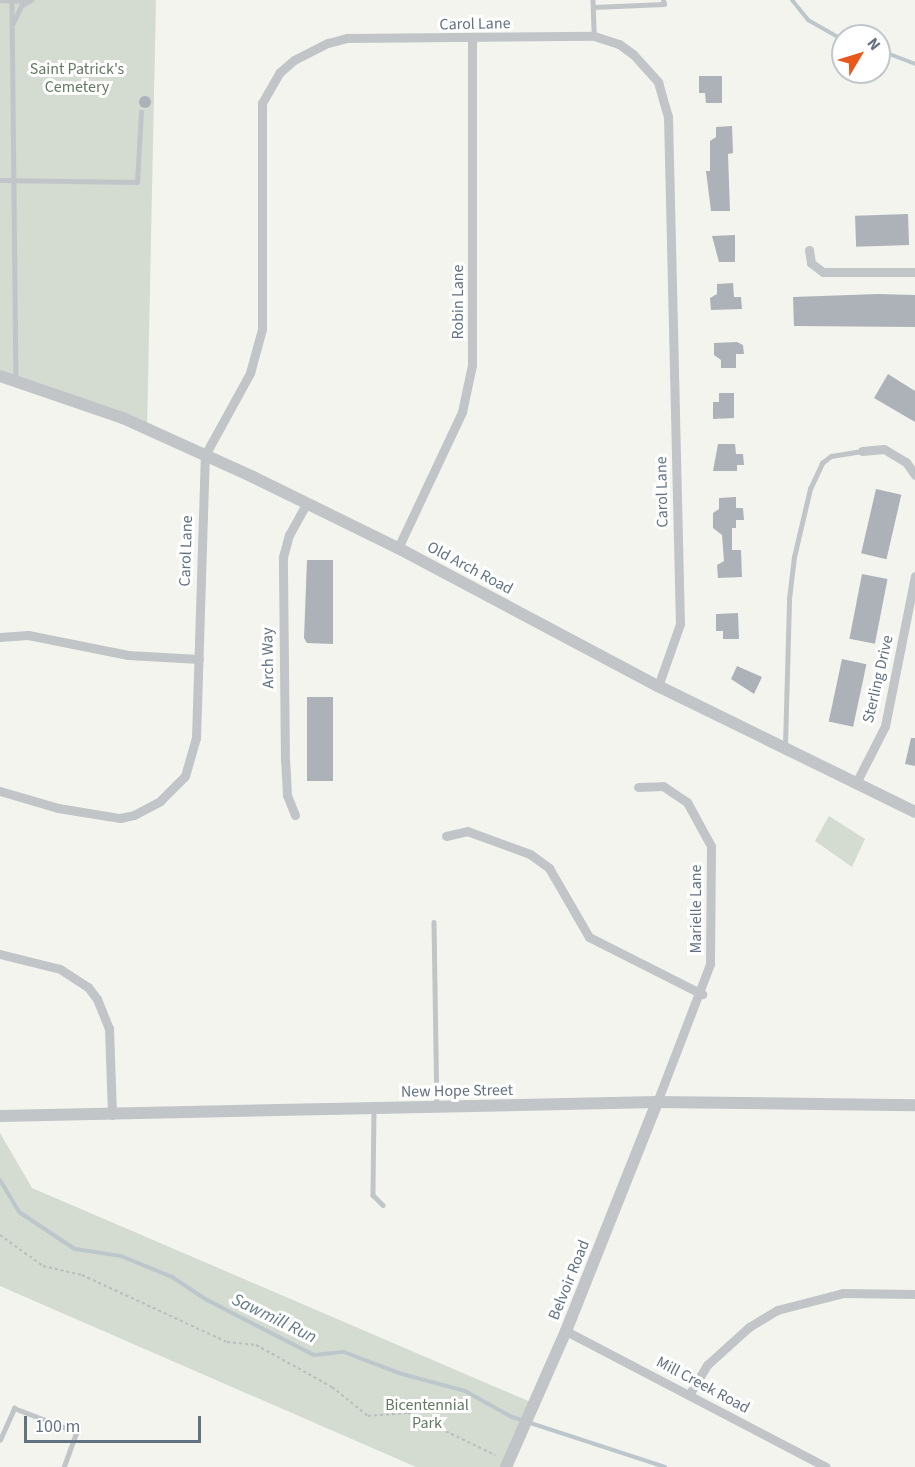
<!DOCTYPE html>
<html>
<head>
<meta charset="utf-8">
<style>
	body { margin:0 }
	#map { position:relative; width:915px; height:1467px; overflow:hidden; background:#f4f4ef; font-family:"Source Sans 3",sans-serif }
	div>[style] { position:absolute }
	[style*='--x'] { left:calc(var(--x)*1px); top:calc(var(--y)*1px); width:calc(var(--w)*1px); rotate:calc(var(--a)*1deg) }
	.green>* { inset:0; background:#d4dbd0 }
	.stream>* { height:4px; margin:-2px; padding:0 2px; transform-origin:2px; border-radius:2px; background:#bcc7cc }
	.building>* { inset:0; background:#acb2b8; transform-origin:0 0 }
	.round { border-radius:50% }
	.path>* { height:2px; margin-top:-1px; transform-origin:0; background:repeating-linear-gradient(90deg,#bbbdbf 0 3px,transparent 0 6px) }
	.service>* { height:4.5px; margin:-2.25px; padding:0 2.25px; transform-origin:2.25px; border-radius:2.25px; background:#c1c5c8 }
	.minor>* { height:9px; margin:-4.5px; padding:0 4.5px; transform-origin:4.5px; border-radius:4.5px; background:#c1c5c8 }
	.tertiary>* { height:12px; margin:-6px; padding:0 6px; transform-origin:6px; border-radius:6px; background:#c1c5c8 }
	span { translate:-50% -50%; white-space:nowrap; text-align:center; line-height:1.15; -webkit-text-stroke:6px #fff; paint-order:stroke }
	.street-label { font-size:16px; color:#627282 }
	.park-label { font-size:16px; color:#647961 }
	.water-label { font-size:18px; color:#627a86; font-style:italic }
	.north { position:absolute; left:831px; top:24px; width:60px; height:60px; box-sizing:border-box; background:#fff; border:2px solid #c0c7cd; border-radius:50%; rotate:52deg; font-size:16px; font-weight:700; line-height:24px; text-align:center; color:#627282 }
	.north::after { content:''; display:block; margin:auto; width:21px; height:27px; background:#e8571c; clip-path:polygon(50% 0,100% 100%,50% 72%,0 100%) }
	.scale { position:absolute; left:24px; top:1416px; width:177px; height:27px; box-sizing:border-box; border:3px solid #627282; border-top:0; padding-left:8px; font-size:18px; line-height:21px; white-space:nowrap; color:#627282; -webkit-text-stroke:4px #fff; paint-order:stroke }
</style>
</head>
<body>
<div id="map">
	<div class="green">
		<i style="clip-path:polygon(0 0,156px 0,147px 430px,0 376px)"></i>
		<i style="clip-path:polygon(829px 816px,865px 839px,852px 867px,815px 841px)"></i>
		<i style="clip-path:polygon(0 1133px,32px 1188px,533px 1403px,506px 1467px,416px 1467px,0 1286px)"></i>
	</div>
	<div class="stream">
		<i style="--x:792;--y:0;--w:26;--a:51"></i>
		<i style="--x:808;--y:20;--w:40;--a:29.7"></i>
		<i style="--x:879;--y:50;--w:39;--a:21"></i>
		<i style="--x:0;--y:1180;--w:37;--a:59"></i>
		<i style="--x:19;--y:1212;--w:67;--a:33.5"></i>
		<i style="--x:75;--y:1249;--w:47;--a:8.7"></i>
		<i style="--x:121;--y:1256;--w:55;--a:22.4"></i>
		<i style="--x:172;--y:1277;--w:42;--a:33.3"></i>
		<i style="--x:207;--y:1300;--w:120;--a:27.2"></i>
		<i style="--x:314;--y:1355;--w:30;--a:-6"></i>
		<i style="--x:344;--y:1352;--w:62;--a:20.8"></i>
		<i style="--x:402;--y:1374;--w:65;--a:15.1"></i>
		<i style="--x:465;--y:1391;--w:54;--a:29"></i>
		<i style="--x:512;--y:1417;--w:161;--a:18.1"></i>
	</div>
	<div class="building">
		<i style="clip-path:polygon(699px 76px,722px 76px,722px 103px,706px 103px,705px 93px,699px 93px)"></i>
		<i class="round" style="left:139px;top:96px;width:12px;height:12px"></i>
		<i style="clip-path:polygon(732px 126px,733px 153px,728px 154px,730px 211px,711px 211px,706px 171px,710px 171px,710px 141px,716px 137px,716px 127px)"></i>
		<i style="left:908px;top:214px;width:31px;height:53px;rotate:88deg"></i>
		<i style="clip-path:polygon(735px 235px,735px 262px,719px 262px,712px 236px)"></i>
		<i style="clip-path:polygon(733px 283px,734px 297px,741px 297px,742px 309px,711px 310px,710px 298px,717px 294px,717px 284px)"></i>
		<i style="clip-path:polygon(878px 294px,915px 295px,915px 327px,794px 326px,793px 297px)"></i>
		<i style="clip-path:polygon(737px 342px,743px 345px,744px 354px,736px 354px,736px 368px,721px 368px,721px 360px,714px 355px,714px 343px)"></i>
		<i style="clip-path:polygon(888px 374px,915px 391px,915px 422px,874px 398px)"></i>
		<i style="clip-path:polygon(719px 393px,734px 393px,734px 418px,713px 419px,713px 402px,719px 402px)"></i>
		<i style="clip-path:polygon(718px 444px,735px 444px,736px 454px,743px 454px,744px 465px,737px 465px,737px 471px,713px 471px)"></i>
		<i style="left:876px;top:489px;width:26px;height:66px;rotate:13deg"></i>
		<i style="clip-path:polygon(736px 497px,736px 508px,743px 508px,744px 520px,736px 520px,736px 528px,732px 528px,732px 550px,741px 550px,742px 577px,718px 578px,717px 565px,724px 561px,722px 535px,713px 528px,713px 513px,719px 509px,719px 498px)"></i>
		<i style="clip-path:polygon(307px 560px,333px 560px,333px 644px,307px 643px,304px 638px)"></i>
		<i style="left:862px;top:574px;width:26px;height:66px;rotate:11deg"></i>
		<i style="clip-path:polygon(738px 613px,739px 639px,723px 639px,723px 631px,716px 631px,716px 614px)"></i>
		<i style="left:842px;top:659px;width:25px;height:64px;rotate:12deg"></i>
		<i style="clip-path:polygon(737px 666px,762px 677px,754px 694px,731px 679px)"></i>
		<i style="left:307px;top:697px;width:26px;height:84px"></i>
		<i style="clip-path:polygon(911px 738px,915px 738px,915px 766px,905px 764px)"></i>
	</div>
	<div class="path">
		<i style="--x:0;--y:1235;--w:53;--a:35.8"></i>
		<i style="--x:43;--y:1266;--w:40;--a:13"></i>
		<i style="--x:82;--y:1275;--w:160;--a:24.8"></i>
		<i style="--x:227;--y:1342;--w:29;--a:6"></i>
		<i style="--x:256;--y:1345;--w:87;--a:28.9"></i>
		<i style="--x:332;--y:1387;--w:46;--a:38.9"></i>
		<i style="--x:368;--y:1416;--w:40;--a:-4.3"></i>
		<i style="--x:408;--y:1413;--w:97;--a:25.8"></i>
	</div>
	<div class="service">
		<i style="--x:0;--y:0;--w:27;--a:2"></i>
		<i style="--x:593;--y:0;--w:36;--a:88"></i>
		<i style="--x:12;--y:3;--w:376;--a:89.4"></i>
		<i style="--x:593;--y:7;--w:71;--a:-2.4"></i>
		<i style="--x:664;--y:4;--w:4;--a:-104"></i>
		<i style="--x:13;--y:23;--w:19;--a:-65"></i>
		<i style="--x:21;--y:6;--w:12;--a:-31"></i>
		<i style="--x:0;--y:180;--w:137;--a:0.8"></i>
		<i style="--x:137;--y:182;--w:70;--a:-86.7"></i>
		<i style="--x:785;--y:745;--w:146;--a:-88.4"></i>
		<i style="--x:789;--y:599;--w:42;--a:-83.2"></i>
		<i style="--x:794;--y:557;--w:70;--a:-76.8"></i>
		<i style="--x:810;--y:489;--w:29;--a:-65"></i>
		<i style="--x:822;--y:463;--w:11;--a:-38"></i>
		<i style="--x:831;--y:456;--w:31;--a:-9"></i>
		<i style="--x:434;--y:922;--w:183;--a:89.1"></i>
		<i style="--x:374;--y:1109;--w:86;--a:90.7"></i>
		<i style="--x:373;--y:1195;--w:14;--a:45"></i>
		<i style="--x:0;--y:1440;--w:35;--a:-66"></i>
		<i style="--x:14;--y:1408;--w:67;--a:20.9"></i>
		<i style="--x:77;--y:1432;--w:37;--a:110"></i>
	</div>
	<div class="minor">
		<i style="--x:809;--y:250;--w:13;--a:81"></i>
		<i style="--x:811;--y:263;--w:15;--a:37"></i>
		<i style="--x:823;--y:272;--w:92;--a:0"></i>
		<i style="--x:862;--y:451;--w:22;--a:-5"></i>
		<i style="--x:884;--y:449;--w:26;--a:31"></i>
		<i style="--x:906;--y:462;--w:16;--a:55"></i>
		<i style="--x:398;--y:548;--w:150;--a:-64.8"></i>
		<i style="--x:462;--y:412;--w:48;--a:-78"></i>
		<i style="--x:472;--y:365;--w:325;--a:-90"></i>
		<i style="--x:0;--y:637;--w:28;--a:-4"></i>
		<i style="--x:28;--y:635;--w:102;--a:11.3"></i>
		<i style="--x:128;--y:655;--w:71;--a:3.2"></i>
		<i style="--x:856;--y:783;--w:64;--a:-63"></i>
		<i style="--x:885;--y:726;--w:153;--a:-78.7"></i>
		<i style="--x:638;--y:787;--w:25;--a:-2"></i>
		<i style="--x:663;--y:786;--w:29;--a:34"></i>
		<i style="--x:687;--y:802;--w:50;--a:61.4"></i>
		<i style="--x:711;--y:846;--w:118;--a:90.5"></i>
		<i style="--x:710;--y:964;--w:148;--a:111"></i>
		<i style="--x:0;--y:791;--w:60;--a:16.3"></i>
		<i style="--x:58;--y:808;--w:63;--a:9.2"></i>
		<i style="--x:120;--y:818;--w:14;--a:-12"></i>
		<i style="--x:134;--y:815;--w:30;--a:-28"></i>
		<i style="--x:160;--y:801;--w:35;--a:-45"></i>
		<i style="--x:185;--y:776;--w:40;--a:-74"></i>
		<i style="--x:196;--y:738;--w:283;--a:-88.2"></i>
		<i style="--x:205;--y:455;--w:94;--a:-61.2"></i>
		<i style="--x:250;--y:373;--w:46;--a:-74.7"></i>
		<i style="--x:262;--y:329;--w:226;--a:-90"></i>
		<i style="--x:262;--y:103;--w:34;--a:-60"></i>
		<i style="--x:279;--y:73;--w:20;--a:-41"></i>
		<i style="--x:294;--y:60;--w:38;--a:-27"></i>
		<i style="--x:328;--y:43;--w:20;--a:-15"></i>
		<i style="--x:347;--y:38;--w:247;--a:-0.5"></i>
		<i style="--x:594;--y:36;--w:26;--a:18"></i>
		<i style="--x:619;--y:44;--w:17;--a:36"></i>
		<i style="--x:633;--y:54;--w:38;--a:48"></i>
		<i style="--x:658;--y:82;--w:35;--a:74"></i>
		<i style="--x:668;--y:116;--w:508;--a:88.65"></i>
		<i style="--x:680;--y:624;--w:66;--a:109.5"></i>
		<i style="--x:295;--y:815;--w:22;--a:-112"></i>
		<i style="--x:287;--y:795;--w:34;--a:-93"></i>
		<i style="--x:285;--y:761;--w:204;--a:-90.6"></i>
		<i style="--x:283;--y:557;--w:23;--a:-75"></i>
		<i style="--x:289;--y:535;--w:35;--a:-61"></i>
		<i style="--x:446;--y:836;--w:22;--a:-13"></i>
		<i style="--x:467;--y:831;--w:67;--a:20.1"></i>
		<i style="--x:530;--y:854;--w:24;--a:36"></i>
		<i style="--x:549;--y:868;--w:80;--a:59.9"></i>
		<i style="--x:589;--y:937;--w:127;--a:26.8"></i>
		<i style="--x:0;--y:954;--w:62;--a:14"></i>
		<i style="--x:60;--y:969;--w:33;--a:33"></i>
		<i style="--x:88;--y:987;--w:15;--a:53"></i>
		<i style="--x:97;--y:999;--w:31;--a:68"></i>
		<i style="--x:109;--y:1028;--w:87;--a:88"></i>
		<i style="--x:566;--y:1331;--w:293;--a:27.6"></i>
		<i style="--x:689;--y:1395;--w:35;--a:-59"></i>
		<i style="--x:707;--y:1365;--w:57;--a:-42.1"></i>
		<i style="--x:749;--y:1327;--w:33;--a:-31"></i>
		<i style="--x:777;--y:1310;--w:68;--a:-14.4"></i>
		<i style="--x:843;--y:1293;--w:72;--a:0.8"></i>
	</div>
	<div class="tertiary">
		<i style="--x:0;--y:376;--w:130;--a:18.9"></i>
		<i style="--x:123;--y:418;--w:143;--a:24.4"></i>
		<i style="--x:253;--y:477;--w:161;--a:26.1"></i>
		<i style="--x:398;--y:548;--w:294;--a:28"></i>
		<i style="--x:658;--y:686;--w:286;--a:26.1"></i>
		<i style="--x:0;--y:1116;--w:657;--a:-1.22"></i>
		<i style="--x:657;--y:1102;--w:258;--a:0.7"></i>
		<i style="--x:506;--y:1467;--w:149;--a:-66.2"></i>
		<i style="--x:566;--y:1331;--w:246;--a:-68.3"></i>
	</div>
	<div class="street-label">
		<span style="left:475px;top:24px;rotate:-1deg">Carol Lane</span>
		<span style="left:458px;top:302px;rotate:-90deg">Robin Lane</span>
		<span style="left:662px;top:492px;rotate:-91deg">Carol Lane</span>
		<span style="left:186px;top:551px;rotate:-88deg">Carol Lane</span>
		<span style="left:470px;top:568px;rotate:28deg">Old Arch Road</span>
		<span style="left:268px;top:658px;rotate:-91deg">Arch Way</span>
		<span style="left:878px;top:679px;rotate:-77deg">Sterling Drive</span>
		<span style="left:696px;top:909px;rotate:-90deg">Marielle Lane</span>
		<span style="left:457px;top:1091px;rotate:-1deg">New Hope Street</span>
		<span style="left:569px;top:1280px;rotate:-68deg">Belvoir Road</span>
		<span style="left:703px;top:1385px;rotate:28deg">Mill Creek Road</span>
	</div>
	<div class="park-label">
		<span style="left:77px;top:78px">Saint Patrick's<br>Cemetery</span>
		<span style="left:427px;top:1414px">Bicentennial<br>Park</span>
	</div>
	<div class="water-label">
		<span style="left:274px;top:1319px;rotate:26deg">Sawmill Run</span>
	</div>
	<div class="north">N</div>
	<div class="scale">100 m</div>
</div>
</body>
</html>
